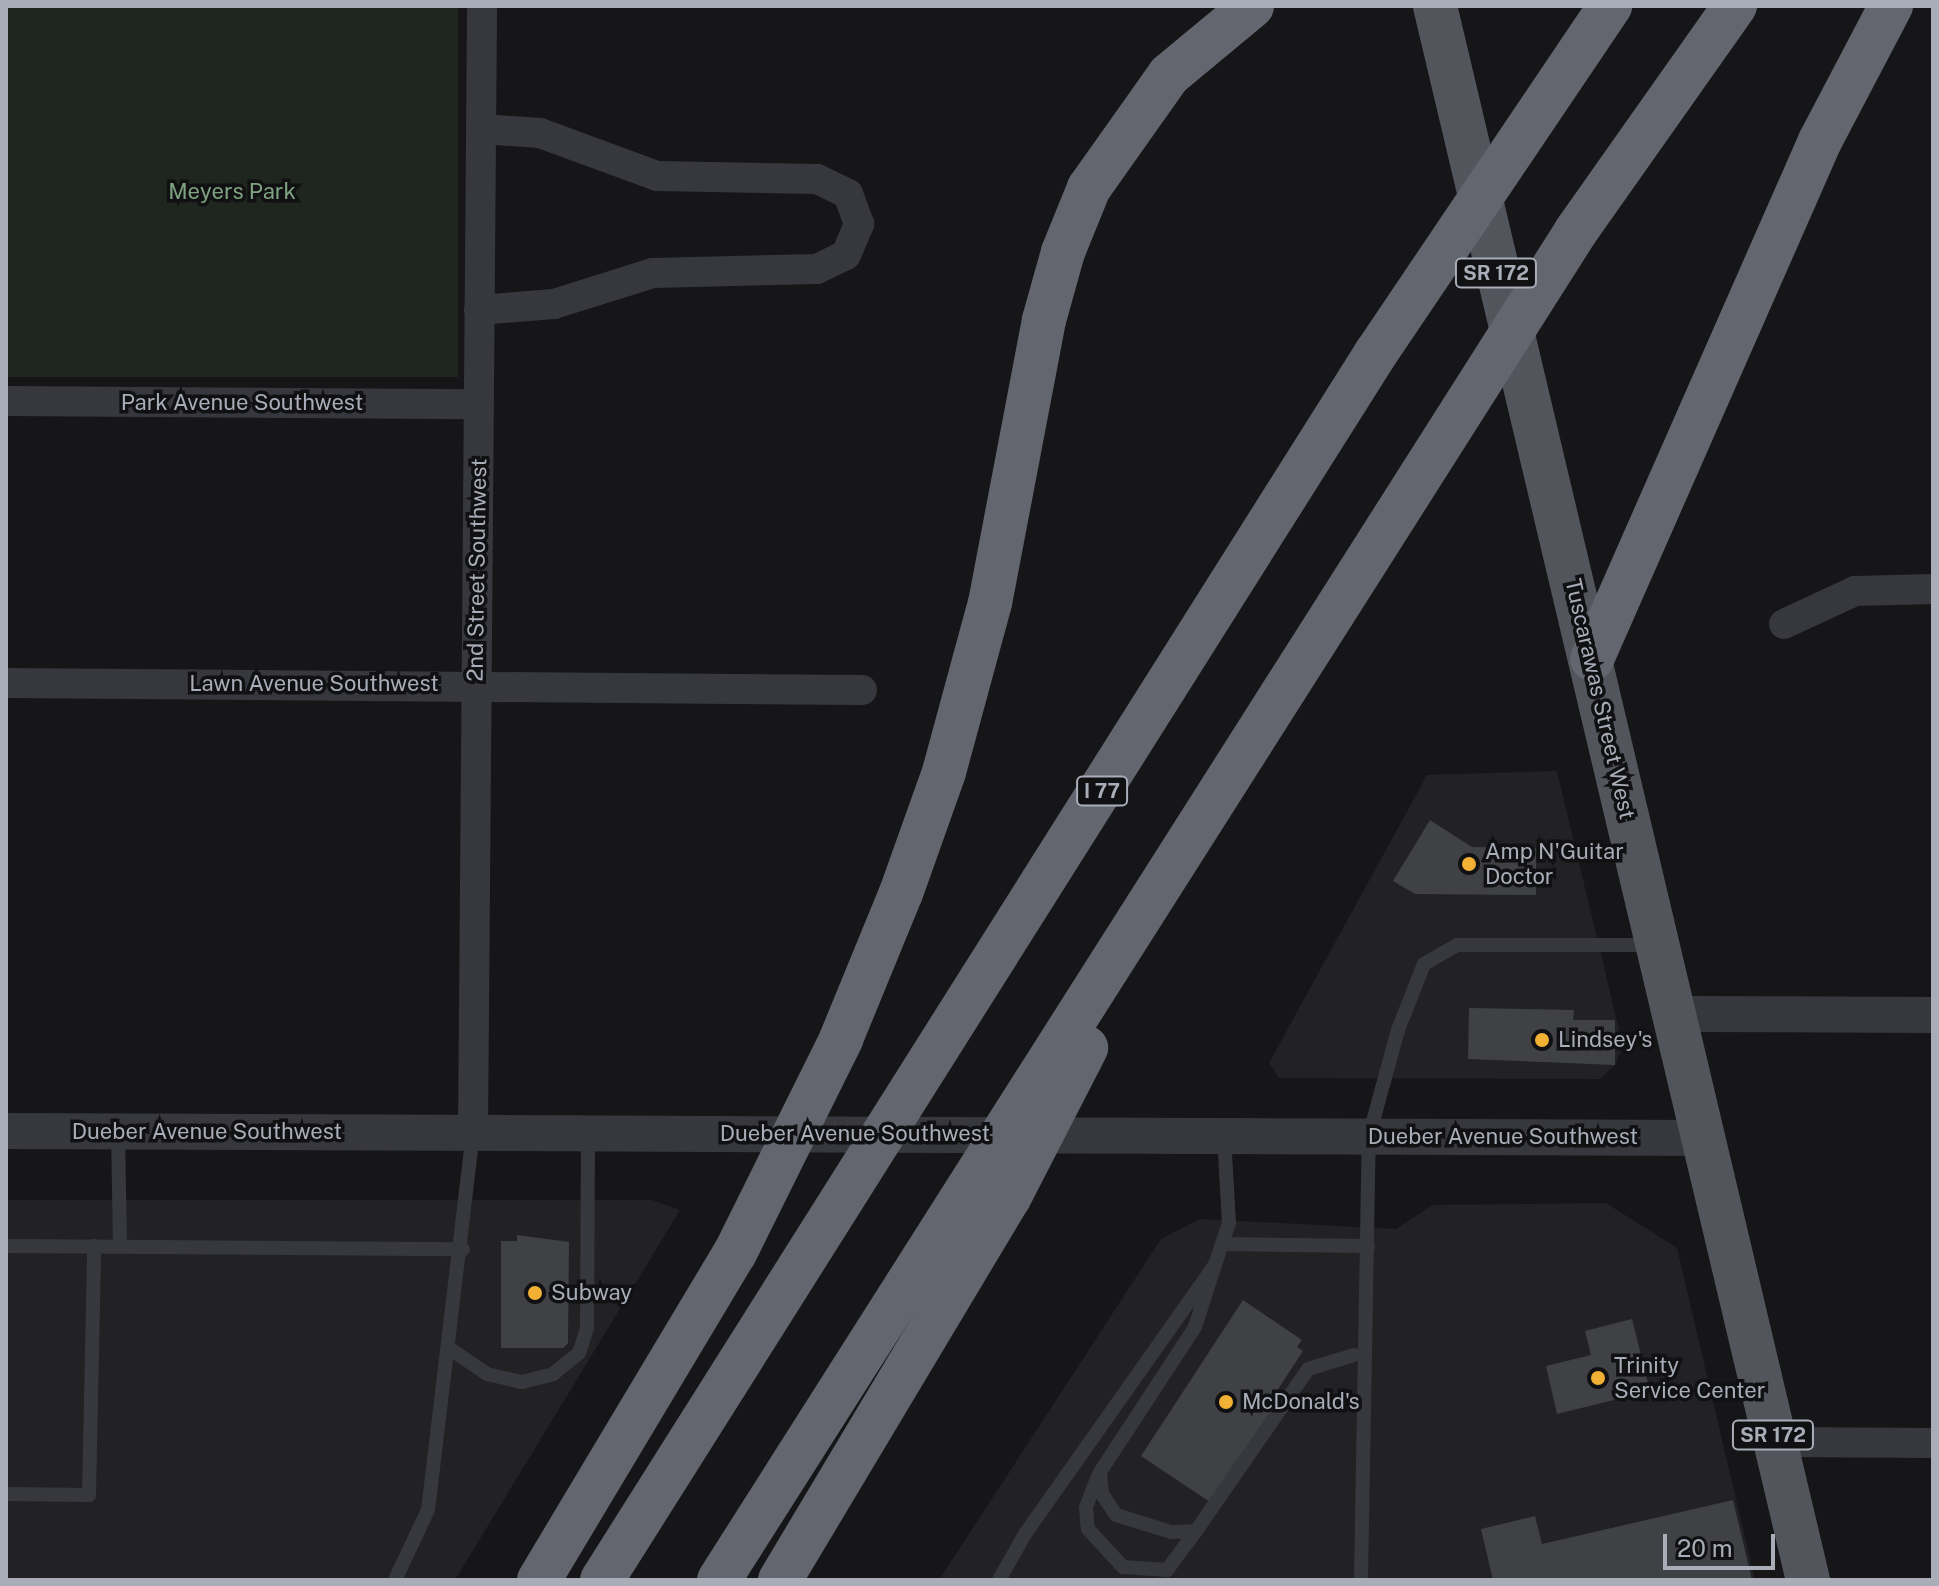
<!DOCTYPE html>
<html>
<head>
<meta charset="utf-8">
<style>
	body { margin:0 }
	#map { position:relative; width:1939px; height:1586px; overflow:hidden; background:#161618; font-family:"Public Sans",sans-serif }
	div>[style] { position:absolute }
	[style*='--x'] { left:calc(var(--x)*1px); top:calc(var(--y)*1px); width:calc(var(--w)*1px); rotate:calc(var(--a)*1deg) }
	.built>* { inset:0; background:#222225 }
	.green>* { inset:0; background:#1e261f; transform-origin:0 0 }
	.building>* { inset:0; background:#404145 }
	.service>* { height:14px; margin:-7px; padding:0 7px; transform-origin:7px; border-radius:7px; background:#37383d }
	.minor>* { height:30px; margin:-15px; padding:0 15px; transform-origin:15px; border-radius:15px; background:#37383d }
	.tertiary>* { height:36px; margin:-18px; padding:0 18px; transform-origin:18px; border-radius:18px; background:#37383d }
	.primary>* { height:44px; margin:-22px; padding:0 22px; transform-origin:22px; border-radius:22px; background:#53555c }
	.motorway>* { height:44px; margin:-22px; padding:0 22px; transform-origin:22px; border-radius:22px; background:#63666e }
	.dots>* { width:22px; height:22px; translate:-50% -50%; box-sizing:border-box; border:4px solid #111113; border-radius:50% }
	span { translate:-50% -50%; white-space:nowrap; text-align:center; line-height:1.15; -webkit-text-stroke:7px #111113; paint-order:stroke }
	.shield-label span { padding:2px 6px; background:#111113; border:2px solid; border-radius:6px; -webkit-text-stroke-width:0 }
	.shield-label { font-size:20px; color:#a8adb8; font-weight:700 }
	.park-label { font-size:22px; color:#7fa381 }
	.street-label { font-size:22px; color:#a8adb8 }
	.poi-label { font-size:22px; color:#a8adb8 }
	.left { translate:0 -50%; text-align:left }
	.frame { position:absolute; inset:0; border:8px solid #a8adb8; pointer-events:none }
	.scale { position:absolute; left:1663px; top:1534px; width:112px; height:36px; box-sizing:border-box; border:4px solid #a8adb8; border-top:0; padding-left:10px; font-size:24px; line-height:28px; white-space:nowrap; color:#a8adb8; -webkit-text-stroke:6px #111113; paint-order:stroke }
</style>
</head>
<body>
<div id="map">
	<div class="built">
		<i style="clip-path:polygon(1557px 771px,1623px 1046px,1615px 1065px,1600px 1079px,1279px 1078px,1269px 1063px,1427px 775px)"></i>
		<i style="clip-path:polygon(6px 1200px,652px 1200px,680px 1210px,455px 1580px,6px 1580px)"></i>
		<i style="clip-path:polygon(1606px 1203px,1677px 1248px,1755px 1580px,939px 1580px,1161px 1239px,1200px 1219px,1396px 1229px,1433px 1205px)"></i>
	</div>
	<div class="green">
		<i style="left:6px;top:6px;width:452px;height:371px"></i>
	</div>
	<div class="building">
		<i style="clip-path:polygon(1430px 820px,1472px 847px,1536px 848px,1536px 895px,1415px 894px,1393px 881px)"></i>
		<i style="clip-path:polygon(1469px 1008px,1574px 1010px,1573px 1020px,1615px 1020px,1615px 1065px,1468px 1059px)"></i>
		<i style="clip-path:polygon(517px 1235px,569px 1242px,568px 1343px,563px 1348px,501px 1348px,501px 1241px,517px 1241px)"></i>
		<i style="clip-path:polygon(1243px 1300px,1302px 1340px,1297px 1347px,1303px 1351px,1271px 1400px,1278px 1404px,1213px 1504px,1141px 1456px)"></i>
		<i style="clip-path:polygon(1632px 1319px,1650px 1391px,1557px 1414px,1546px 1366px,1591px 1355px,1585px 1331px)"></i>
		<i style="clip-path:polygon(1733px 1500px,1752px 1580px,1493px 1580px,1481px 1529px,1535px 1516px,1542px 1544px)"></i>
	</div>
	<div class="service">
		<i style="--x:118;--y:1132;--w:114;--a:89"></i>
		<i style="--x:1222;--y:1244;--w:146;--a:0.8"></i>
		<i style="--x:6;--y:1246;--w:457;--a:0.4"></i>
		<i style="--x:1215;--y:1265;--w:65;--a:107.9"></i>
		<i style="--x:1195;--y:1327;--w:173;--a:123.2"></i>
		<i style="--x:1100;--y:1472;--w:22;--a:85"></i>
		<i style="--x:1102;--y:1494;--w:25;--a:56"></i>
		<i style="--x:1116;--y:1515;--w:58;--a:17.2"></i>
		<i style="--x:1171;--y:1532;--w:25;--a:-2"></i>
		<i style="--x:1196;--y:1531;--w:197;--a:-55.3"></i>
		<i style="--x:1308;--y:1369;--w:48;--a:-16.9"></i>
		<i style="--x:449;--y:1348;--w:46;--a:34.4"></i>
		<i style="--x:487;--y:1374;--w:36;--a:13"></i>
		<i style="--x:522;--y:1382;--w:32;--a:-14"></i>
		<i style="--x:553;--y:1374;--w:33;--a:-39"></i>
		<i style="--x:579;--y:1353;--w:26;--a:-72"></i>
		<i style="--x:587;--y:1328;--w:194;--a:-89.7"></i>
		<i style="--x:1098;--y:1476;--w:34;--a:111"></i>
		<i style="--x:1086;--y:1508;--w:21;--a:85"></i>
		<i style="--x:1088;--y:1529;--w:52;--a:47.4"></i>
		<i style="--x:1123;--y:1567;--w:44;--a:3.9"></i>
		<i style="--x:1167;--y:1570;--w:49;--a:-53.4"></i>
		<i style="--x:6;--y:1494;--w:83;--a:0.7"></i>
		<i style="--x:89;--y:1495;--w:249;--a:-88.8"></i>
		<i style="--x:395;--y:1580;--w:77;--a:-64.8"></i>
		<i style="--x:428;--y:1510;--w:378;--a:-83.2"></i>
		<i style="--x:999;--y:1580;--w:53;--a:-60.5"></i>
		<i style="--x:1025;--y:1534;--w:329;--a:-54.8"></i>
		<i style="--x:1215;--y:1265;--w:44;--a:-71.6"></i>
		<i style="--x:1229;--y:1223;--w:87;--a:-93.3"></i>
		<i style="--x:1361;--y:1580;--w:444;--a:-89"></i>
		<i style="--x:1369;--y:1136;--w:110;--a:-74.7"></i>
		<i style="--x:1398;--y:1030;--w:71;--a:-68.5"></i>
		<i style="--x:1424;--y:964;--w:38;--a:-30"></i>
		<i style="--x:1457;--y:945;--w:197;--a:0"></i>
	</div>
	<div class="minor">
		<i style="--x:479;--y:310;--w:75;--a:-4.6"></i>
		<i style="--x:554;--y:304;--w:104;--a:-17.4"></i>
		<i style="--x:653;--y:273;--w:164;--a:-1.4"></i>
		<i style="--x:817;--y:269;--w:32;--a:-26"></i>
		<i style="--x:846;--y:255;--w:34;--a:-67"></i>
		<i style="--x:859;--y:224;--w:32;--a:-110"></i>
		<i style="--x:848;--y:194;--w:34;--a:-154"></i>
		<i style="--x:817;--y:179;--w:160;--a:-178.9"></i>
		<i style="--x:657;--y:176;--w:125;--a:-159.8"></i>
		<i style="--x:540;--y:133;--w:59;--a:-176.1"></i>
		<i style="--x:6;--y:401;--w:472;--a:0.4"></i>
		<i style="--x:1784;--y:624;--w:78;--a:-24.9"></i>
		<i style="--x:1855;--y:591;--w:78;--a:-1.5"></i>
		<i style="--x:6;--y:683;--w:856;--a:0.47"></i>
		<i style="--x:473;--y:1134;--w:1128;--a:-89.54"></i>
		<i style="--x:1775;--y:1442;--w:158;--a:0.4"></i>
	</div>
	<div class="tertiary">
		<i style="--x:1675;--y:1014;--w:258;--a:0.2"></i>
		<i style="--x:6;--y:1131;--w:1698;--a:0.24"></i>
	</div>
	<div class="primary">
		<i style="--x:1435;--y:6;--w:1618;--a:76.67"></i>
	</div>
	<div class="motorway">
		<i style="--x:1592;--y:659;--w:566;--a:-66.24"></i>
		<i style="--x:1820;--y:141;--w:153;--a:-62.3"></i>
		<i style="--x:539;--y:1580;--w:381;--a:-59.1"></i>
		<i style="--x:735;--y:1253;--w:239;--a:-63.6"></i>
		<i style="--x:841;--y:1039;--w:158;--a:-67.7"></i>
		<i style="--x:901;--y:893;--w:128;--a:-70.4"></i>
		<i style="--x:944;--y:772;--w:175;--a:-74.8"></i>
		<i style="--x:990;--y:603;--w:288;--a:-79.2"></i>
		<i style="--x:1044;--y:320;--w:71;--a:-74.4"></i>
		<i style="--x:1063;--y:252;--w:69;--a:-67.9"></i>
		<i style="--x:1089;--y:188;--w:138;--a:-54.7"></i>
		<i style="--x:1169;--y:75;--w:108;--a:-39.7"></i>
		<i style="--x:602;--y:1580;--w:1451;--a:-57.76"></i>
		<i style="--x:1376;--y:353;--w:419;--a:-56"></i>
		<i style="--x:719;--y:1580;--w:1598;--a:-57.57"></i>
		<i style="--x:1576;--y:231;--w:276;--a:-54.8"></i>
		<i style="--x:780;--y:1580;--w:445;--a:-59.1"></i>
		<i style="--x:1009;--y:1198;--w:169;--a:-62.8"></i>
	</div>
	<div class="dots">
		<i style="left:1469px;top:864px;background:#f2b134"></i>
		<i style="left:1542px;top:1040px;background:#f2b134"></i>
		<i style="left:535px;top:1293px;background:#f2b134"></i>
		<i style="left:1598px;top:1378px;background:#f2b134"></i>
		<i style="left:1226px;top:1402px;background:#f2b134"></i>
	</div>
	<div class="shield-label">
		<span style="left:1496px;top:273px">SR 172</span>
		<span style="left:1102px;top:791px">I 77</span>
		<span style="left:1773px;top:1435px">SR 172</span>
	</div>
	<div class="park-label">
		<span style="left:232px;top:192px">Meyers Park</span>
	</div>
	<div class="street-label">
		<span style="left:242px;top:403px">Park Avenue Southwest</span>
		<span style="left:477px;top:570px;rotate:-89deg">2nd Street Southwest</span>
		<span style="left:314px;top:684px">Lawn Avenue Southwest</span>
		<span style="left:1600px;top:699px;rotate:77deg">Tuscarawas Street West</span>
		<span style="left:207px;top:1132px">Dueber Avenue Southwest</span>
		<span style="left:855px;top:1134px">Dueber Avenue Southwest</span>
		<span style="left:1503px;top:1137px">Dueber Avenue Southwest</span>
	</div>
	<div class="poi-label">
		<span class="left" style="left:1485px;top:864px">Amp N'Guitar<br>Doctor</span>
		<span class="left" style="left:1558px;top:1040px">Lindsey's</span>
		<span class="left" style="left:551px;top:1293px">Subway</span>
		<span class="left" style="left:1614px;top:1378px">Trinity<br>Service Center</span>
		<span class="left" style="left:1242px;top:1402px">McDonald's</span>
	</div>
	<div class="frame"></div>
	<div class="scale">20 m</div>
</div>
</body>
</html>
